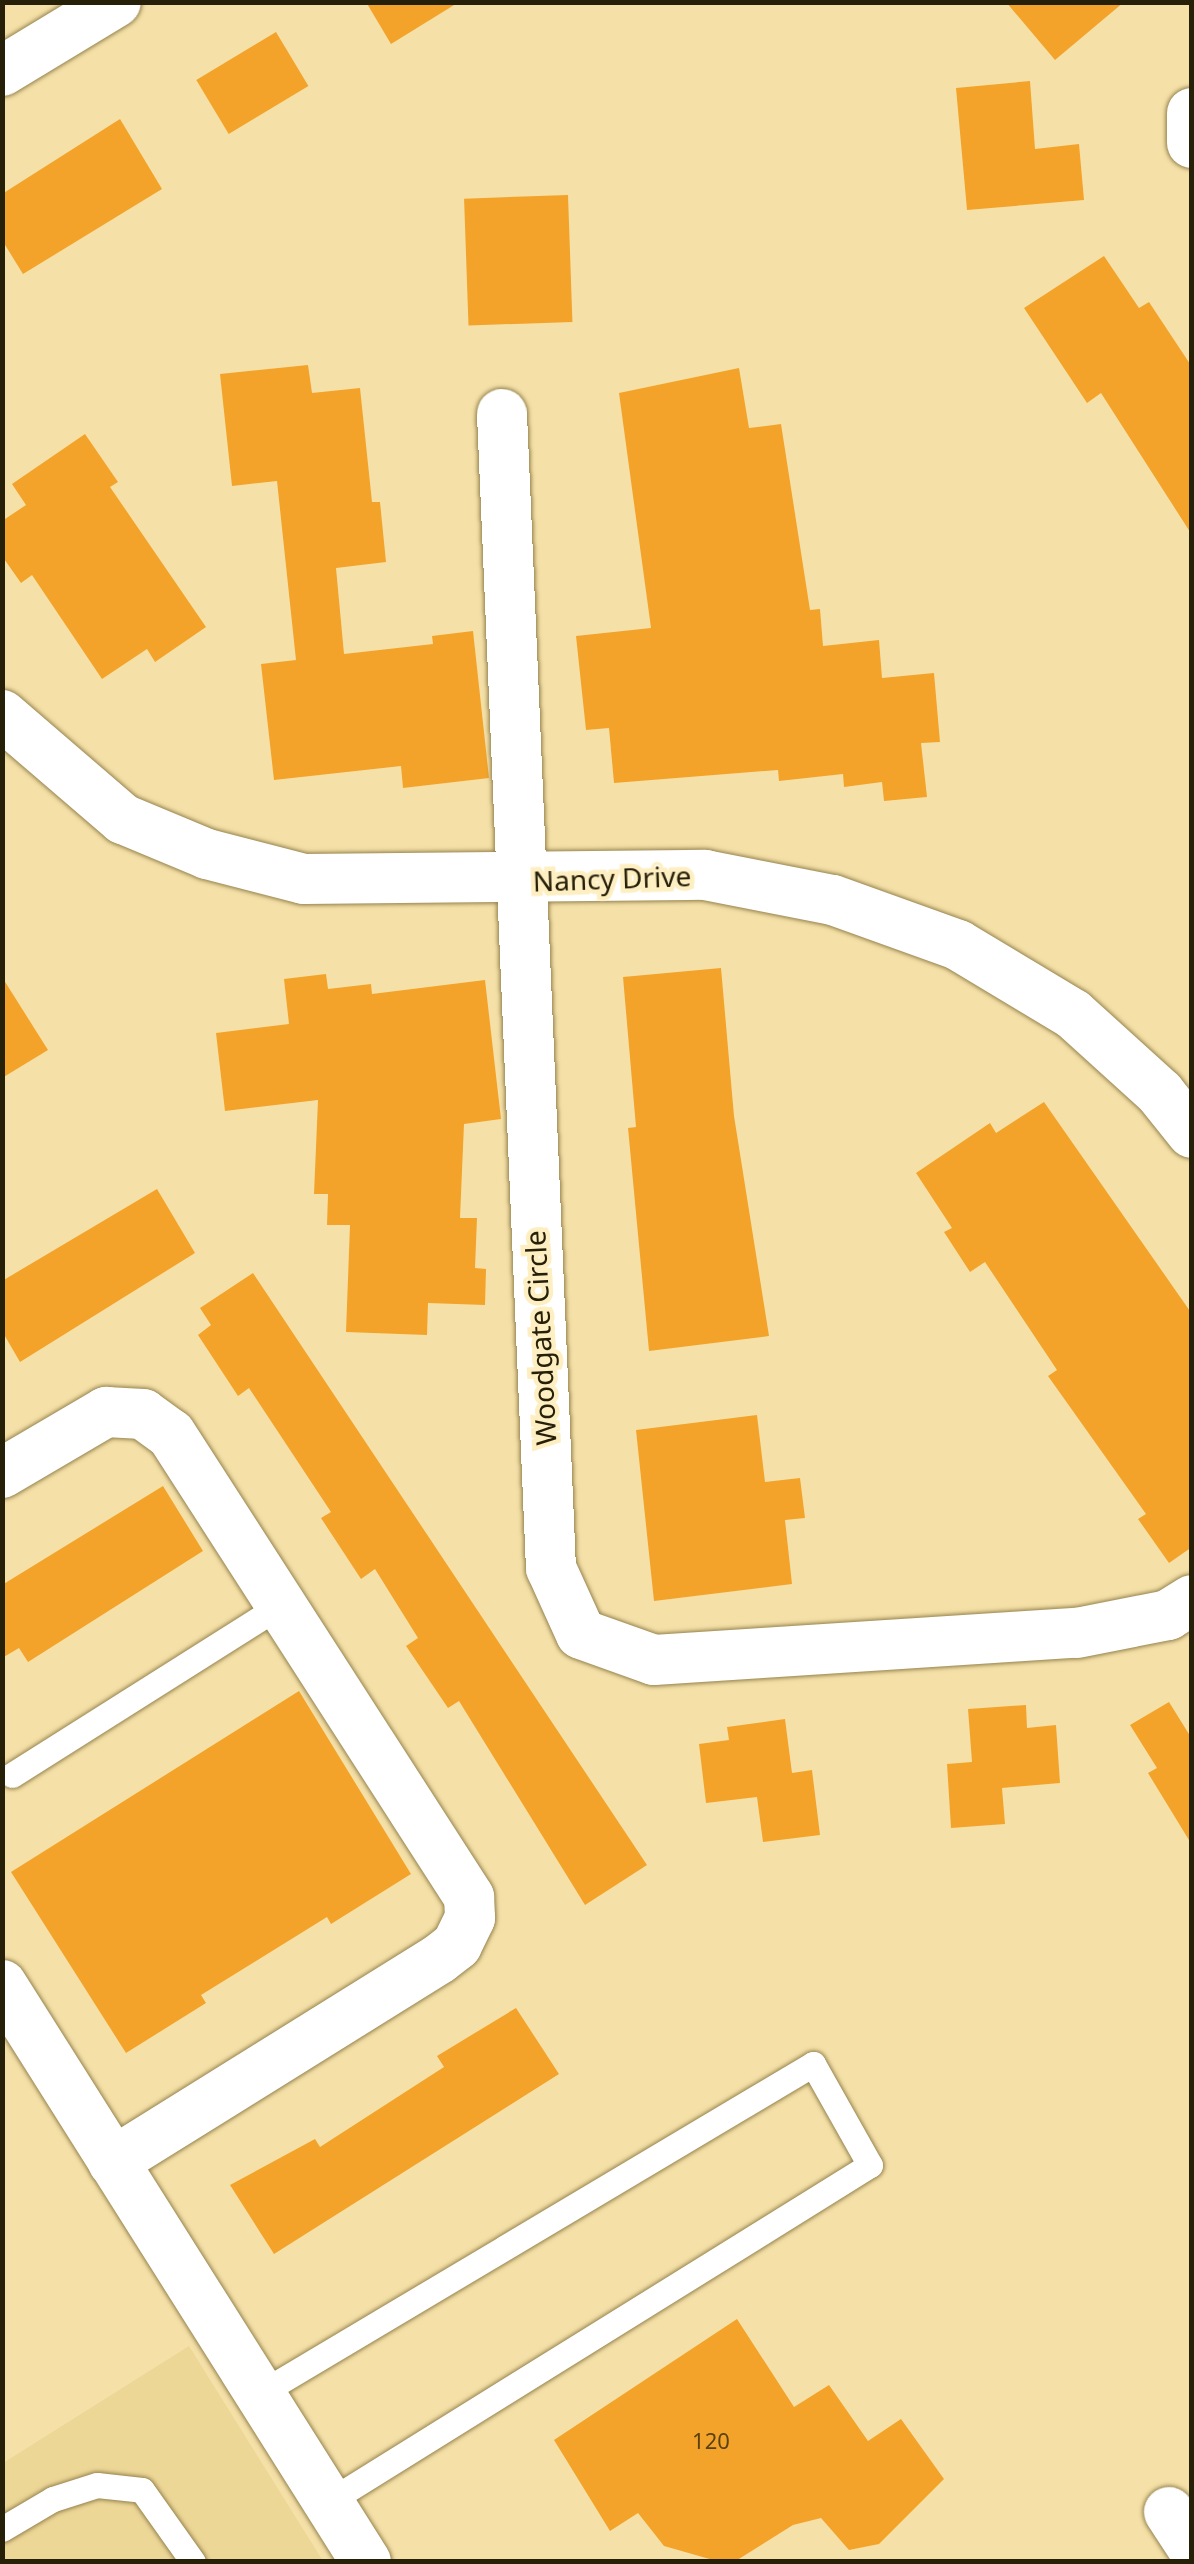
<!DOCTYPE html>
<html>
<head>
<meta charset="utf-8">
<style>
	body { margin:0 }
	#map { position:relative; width:1194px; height:2564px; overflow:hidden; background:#f5e1a8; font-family:"Noto Sans",sans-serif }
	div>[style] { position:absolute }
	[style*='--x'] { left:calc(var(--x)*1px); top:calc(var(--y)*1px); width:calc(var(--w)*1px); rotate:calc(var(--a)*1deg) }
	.built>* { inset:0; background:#edd797 }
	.building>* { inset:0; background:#f3a32a; transform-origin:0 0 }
	.roads { filter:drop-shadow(0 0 2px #96834e) drop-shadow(0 0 2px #96834e) }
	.lane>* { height:25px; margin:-12.5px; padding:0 12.5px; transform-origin:12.5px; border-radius:12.5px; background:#fff }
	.street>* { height:50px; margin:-25px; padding:0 25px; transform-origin:25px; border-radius:25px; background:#fff }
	span { translate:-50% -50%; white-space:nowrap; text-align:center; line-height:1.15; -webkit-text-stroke:9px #feefc2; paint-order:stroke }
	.number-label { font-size:22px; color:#5a4111 }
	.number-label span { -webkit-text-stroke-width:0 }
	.street-label { font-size:28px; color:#272009 }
	.frame { position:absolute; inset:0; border:5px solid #272009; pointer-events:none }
</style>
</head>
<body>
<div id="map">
	<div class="built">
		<i style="clip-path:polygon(189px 2346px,323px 2561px,3px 2562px,3px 2463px)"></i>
	</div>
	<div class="building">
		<i style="clip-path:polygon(366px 2px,459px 2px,391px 44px)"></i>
		<i style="clip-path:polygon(1006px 2px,1124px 2px,1055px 60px)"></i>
		<i style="left:276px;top:32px;width:63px;height:93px;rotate:59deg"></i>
		<i style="clip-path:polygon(1030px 81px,1035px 149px,1079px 144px,1084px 200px,967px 210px,956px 88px)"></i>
		<i style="clip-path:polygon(120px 119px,162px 189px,23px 274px,2px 240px,2px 194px)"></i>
		<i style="left:568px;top:195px;width:127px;height:104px;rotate:88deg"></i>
		<i style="clip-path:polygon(1104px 256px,1139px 308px,1149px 302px,1192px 367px,1192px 535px,1101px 393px,1087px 403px,1024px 308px)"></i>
		<i style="clip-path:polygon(308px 365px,312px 393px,360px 388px,372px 502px,380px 502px,386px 562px,336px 568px,344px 654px,433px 644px,432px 636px,473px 631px,489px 778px,403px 788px,401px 766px,274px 780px,261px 664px,296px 660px,277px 481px,232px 486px,220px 374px)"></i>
		<i style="clip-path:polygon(739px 368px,749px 428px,781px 424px,810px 610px,820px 609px,823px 646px,879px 640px,882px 678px,934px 673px,940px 742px,921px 743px,927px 797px,884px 801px,882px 782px,844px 787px,843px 774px,779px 781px,778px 770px,614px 783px,609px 728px,586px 730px,576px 636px,651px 628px,619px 393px)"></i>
		<i style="clip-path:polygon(85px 434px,118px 482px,110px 487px,206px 627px,155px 662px,147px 649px,102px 679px,32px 575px,21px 583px,2px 556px,2px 521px,26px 505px,12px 484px)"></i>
		<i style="clip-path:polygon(721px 968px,734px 1116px,769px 1336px,649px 1351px,628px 1128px,636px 1127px,623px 977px)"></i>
		<i style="clip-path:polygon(326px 974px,328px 989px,371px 984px,372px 994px,485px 980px,501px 1119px,464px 1124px,460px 1218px,477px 1218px,475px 1268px,486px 1269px,485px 1305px,428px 1303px,427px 1335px,346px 1332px,350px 1225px,327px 1225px,328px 1194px,314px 1194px,318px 1100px,225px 1111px,216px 1033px,289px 1024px,284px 979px)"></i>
		<i style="clip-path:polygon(2px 977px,48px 1050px,2px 1078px)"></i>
		<i style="clip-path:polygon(1044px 1102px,1192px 1314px,1192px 1547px,1169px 1563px,1138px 1519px,1146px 1514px,1048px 1376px,1057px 1370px,985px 1262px,970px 1272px,944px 1232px,952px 1228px,916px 1173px,990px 1123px,996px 1133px)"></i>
		<i style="clip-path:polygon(157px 1189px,195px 1253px,20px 1362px,2px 1331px,2px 1281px)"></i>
		<i style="clip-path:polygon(253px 1273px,647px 1865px,585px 1905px,459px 1701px,448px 1708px,406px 1646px,418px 1638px,375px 1569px,361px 1579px,321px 1518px,331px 1512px,249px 1388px,238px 1396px,198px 1335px,211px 1325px,200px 1308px)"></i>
		<i style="clip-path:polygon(757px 1415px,765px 1482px,800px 1478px,805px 1518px,785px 1520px,792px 1584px,654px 1601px,636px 1430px)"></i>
		<i style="clip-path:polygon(163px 1486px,203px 1551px,28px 1662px,19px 1648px,2px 1658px,2px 1585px)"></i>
		<i style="clip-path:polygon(299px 1691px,411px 1874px,331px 1924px,327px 1917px,201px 1995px,206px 2003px,126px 2053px,11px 1872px)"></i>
		<i style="clip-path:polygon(1169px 1702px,1192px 1739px,1192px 1845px,1148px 1773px,1157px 1768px,1130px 1725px)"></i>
		<i style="clip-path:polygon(1026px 1705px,1027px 1728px,1056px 1725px,1060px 1783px,1002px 1788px,1005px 1824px,951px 1828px,947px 1764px,972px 1762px,968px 1709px)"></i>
		<i style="clip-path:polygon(785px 1719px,792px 1773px,812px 1770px,820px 1835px,763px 1842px,757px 1797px,706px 1803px,699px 1744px,729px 1740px,727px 1727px)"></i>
		<i style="clip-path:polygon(516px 2008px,559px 2074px,274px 2254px,230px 2185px,315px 2139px,320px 2147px,444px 2067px,437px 2056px)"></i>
		<i style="clip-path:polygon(737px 2319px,794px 2407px,829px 2385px,868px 2441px,901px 2419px,944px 2479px,879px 2544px,849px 2550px,821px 2518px,793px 2525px,734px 2562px,720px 2562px,664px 2546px,638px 2513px,610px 2531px,554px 2440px)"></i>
	</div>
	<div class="roads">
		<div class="lane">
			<i style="--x:12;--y:1775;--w:320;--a:-32.3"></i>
			<i style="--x:259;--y:2394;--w:645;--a:-30.78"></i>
			<i style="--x:813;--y:2064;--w:116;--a:60.6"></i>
			<i style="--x:870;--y:2165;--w:638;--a:148.13"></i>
			<i style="--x:2;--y:2529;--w:59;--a:-30.5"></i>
			<i style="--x:53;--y:2499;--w:46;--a:-17.7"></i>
			<i style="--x:97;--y:2485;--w:45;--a:6.3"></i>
			<i style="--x:142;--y:2490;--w:88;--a:54.7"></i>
		</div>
		<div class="street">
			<i style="--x:2;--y:71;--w:133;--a:-31.2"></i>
			<i style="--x:1192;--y:113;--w:30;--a:90"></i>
			<i style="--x:502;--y:414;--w:1155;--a:87.57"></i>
			<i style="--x:551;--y:1568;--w:72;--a:65.6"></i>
			<i style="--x:581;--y:1634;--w:77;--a:19.6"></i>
			<i style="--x:654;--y:1660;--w:424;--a:-3.7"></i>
			<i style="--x:1077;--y:1633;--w:93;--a:-11.2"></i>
			<i style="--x:1168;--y:1615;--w:28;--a:-32"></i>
			<i style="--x:2;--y:715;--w:160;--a:40.7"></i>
			<i style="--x:123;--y:819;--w:91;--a:22.6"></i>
			<i style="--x:207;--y:854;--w:100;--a:14.5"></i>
			<i style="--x:304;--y:879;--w:401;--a:-0.6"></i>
			<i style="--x:705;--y:875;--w:130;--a:11.1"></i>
			<i style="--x:833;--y:900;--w:133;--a:19.8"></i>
			<i style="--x:958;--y:945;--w:134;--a:31"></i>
			<i style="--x:1073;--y:1014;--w:118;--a:42.2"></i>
			<i style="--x:1160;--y:1093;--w:51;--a:51.3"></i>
			<i style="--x:2;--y:1473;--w:121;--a:-30.4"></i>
			<i style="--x:106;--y:1412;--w:37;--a:3"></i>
			<i style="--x:143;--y:1414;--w:34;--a:36"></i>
			<i style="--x:171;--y:1434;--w:551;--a:57.23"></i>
			<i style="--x:469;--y:1897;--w:21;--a:87"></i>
			<i style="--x:470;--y:1918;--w:30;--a:116"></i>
			<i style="--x:457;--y:1945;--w:23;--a:142"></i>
			<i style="--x:439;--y:1959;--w:384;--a:148.1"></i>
			<i style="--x:2;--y:1985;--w:682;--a:57.75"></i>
			<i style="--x:1169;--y:2512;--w:42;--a:56.7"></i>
		</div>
	</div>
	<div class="number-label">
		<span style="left:711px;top:2441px">120</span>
	</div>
	<div class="street-label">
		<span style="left:612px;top:878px;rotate:-2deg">Nancy Drive</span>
		<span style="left:540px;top:1338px;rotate:-93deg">Woodgate Circle</span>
	</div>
	<div class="frame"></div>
</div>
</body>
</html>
